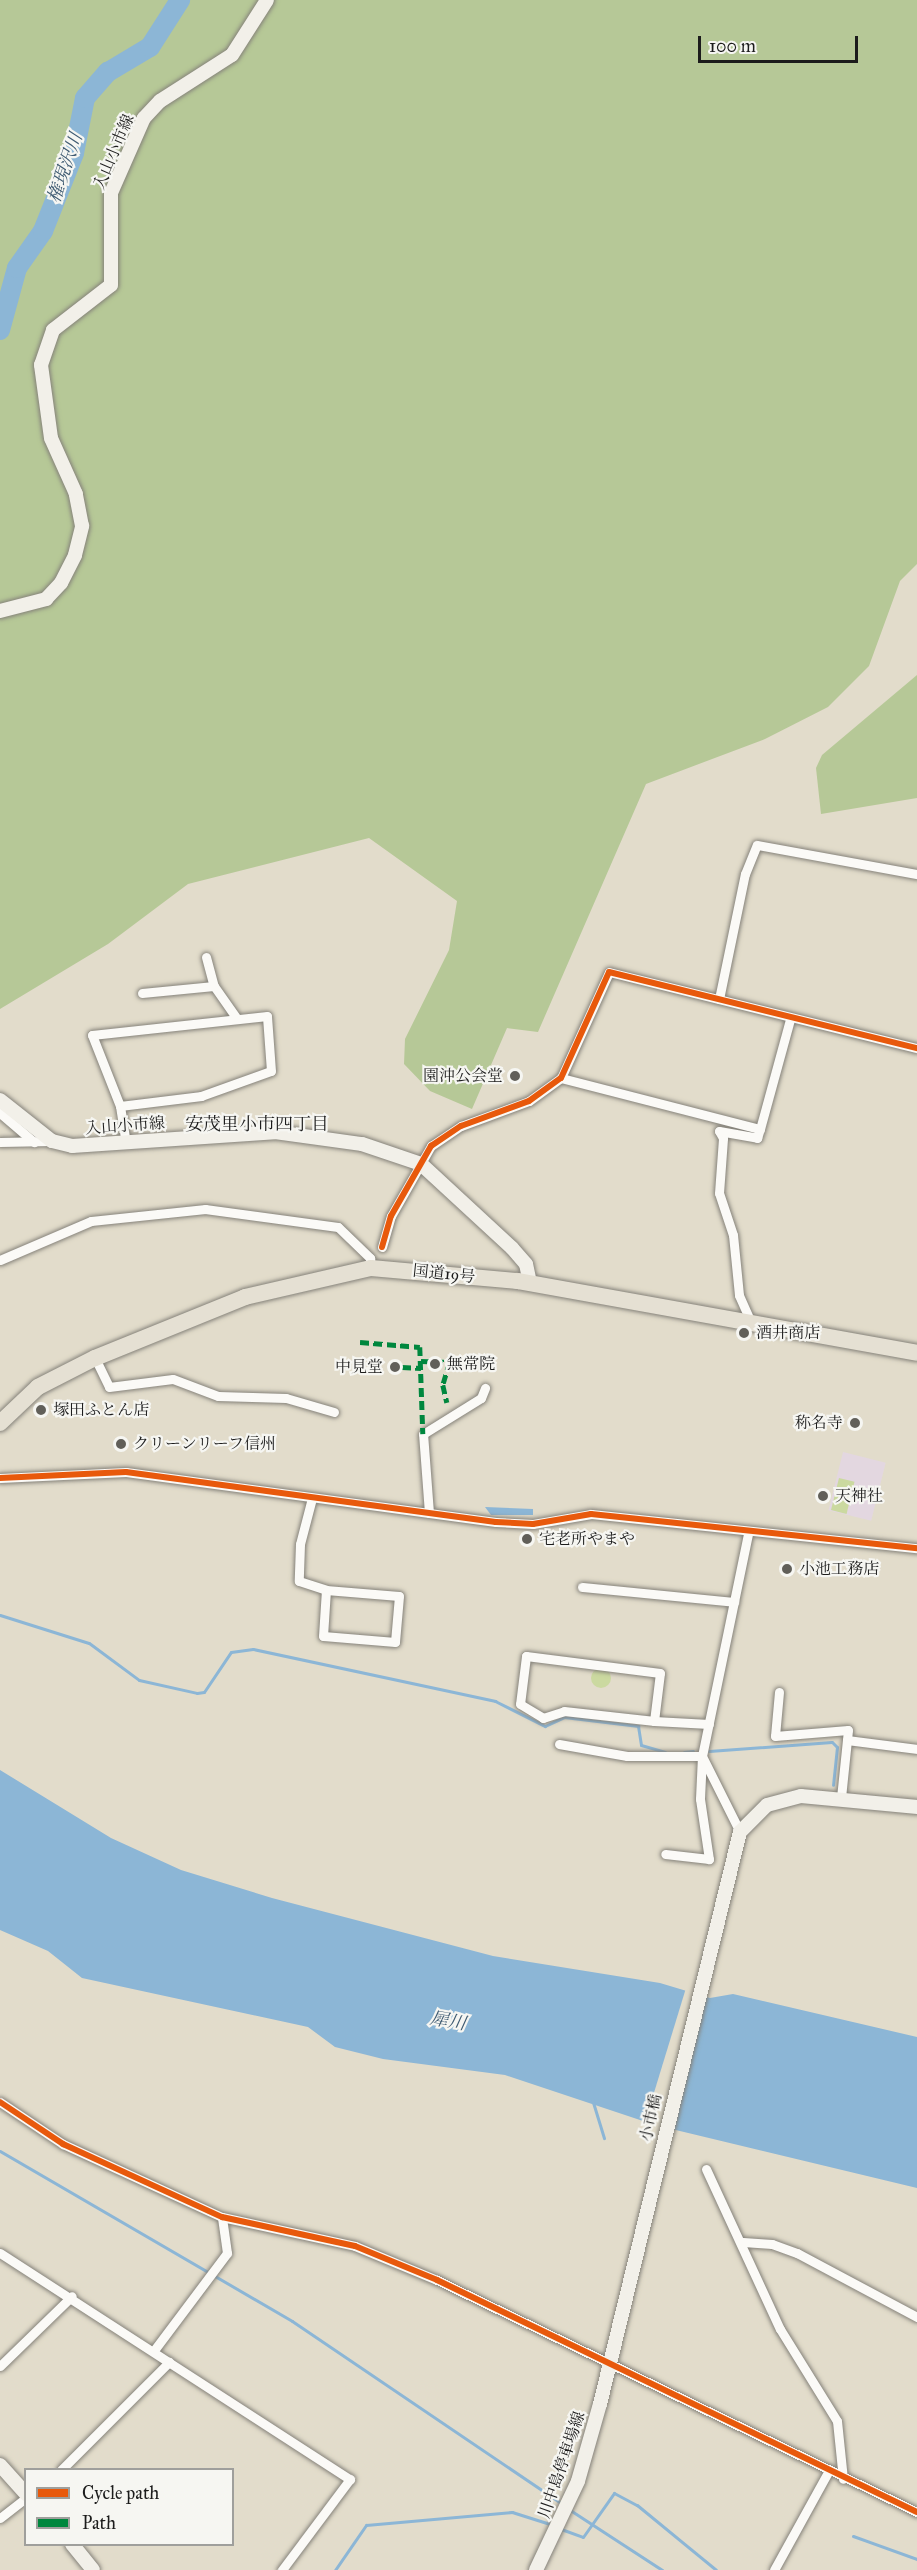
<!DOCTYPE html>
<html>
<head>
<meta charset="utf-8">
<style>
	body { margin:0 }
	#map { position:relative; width:917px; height:2570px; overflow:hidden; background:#e2dccb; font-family:"IM FELL Great Primer","Noto Serif JP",serif }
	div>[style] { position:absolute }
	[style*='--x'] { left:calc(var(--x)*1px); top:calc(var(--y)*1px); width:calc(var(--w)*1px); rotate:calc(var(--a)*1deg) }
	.built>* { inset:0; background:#e3d7e0; transform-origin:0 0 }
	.green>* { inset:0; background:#cbd9a0; transform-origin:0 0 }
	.round { border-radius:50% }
	.forest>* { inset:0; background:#b6c897 }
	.water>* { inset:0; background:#8cb6d6 }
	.pier>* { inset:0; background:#e2dccb; transform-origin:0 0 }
	.stream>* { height:3px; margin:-1.5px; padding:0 1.5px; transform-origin:1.5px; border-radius:1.5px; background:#8cb6d6 }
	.river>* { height:20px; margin:-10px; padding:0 10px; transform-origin:10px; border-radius:10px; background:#8cb6d6 }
	.roads { filter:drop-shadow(0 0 2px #85827a) drop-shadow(0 0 2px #85827a) }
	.street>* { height:9px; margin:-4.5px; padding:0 4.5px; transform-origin:4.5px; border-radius:4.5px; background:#fbfaf7 }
	.secondary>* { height:14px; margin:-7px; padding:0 7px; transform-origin:7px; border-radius:7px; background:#f2f0e9 }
	.highway>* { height:16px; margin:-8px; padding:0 8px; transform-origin:8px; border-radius:8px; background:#e5e0d3 }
	.quiet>* { height:4.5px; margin-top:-2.25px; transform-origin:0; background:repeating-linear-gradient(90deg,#00873e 0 9px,transparent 0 13.5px) }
	.cycleway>* { height:6px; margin:-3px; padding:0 3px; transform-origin:3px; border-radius:3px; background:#e8590c }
	.dots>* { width:16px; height:16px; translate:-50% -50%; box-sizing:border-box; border:3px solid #f6f6f2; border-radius:50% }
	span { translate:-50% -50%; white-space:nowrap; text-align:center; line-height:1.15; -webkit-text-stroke:4.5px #f6f6f2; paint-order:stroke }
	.street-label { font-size:16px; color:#1c1c1c }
	.poi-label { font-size:16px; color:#1c1c1c }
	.right { translate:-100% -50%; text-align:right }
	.left { translate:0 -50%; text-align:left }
	.water-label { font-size:18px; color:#3e5a71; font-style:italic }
	.neighbourhood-label { font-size:18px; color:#1c1c1c }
	.legend { position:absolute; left:24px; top:2468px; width:210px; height:78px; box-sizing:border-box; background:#f6f6f2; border:2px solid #9f9f9c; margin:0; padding:8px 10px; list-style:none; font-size:18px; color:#1c1c1c }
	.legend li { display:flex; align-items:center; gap:12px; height:30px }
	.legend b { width:30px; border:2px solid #9f9f9c }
	.scale { position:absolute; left:698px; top:36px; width:160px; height:27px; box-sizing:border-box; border:3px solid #1c1c1c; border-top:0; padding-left:8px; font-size:18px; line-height:21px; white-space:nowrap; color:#1c1c1c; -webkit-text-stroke:4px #f6f6f2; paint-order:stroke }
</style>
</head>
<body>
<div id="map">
	<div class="built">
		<i style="left:843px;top:1452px;width:44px;height:60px;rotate:14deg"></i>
	</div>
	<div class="green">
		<i style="left:839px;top:1478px;width:16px;height:33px;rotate:14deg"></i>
		<i class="round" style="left:591px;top:1668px;width:20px;height:20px"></i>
	</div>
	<div class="forest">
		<i style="clip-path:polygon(0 0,917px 0,917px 564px,900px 581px,869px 666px,828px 707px,765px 739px,646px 784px,538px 1032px,507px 1028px,472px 1109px,430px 1091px,404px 1064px,405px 1039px,449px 950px,457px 901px,369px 838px,188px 884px,108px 944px,0 1009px)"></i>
		<i style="clip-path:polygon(917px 675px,917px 798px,821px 814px,816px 768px,822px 755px)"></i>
	</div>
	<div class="water">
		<i style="clip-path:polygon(485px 1507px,533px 1509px,533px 1515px,491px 1515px)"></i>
		<i style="clip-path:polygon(0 1770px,111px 1838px,181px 1870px,272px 1898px,493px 1956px,660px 1983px,710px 1998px,733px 1994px,917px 2037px,917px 2188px,655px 2125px,505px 2075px,383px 2059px,335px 2047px,308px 2027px,82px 1978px,48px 1951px,0 1930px)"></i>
	</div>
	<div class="pier">
		<i style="left:686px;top:1988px;width:17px;height:144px;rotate:17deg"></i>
	</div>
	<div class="stream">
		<i style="--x:0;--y:1615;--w:93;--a:17.5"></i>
		<i style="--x:89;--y:1643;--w:62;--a:36.5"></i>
		<i style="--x:139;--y:1680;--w:59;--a:12.6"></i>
		<i style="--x:197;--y:1693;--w:7;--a:-8"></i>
		<i style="--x:204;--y:1692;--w:48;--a:-56"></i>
		<i style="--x:231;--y:1652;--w:22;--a:-8"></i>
		<i style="--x:253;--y:1649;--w:248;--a:12.1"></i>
		<i style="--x:495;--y:1701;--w:56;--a:26.6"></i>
		<i style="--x:545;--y:1726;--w:21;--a:-25"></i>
		<i style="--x:564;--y:1717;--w:75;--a:6.9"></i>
		<i style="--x:638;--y:1726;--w:19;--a:81"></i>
		<i style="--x:641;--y:1745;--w:25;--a:16"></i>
		<i style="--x:709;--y:1751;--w:123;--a:-4.2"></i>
		<i style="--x:832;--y:1742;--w:7;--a:45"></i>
		<i style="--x:837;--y:1747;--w:38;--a:96"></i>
		<i style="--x:684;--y:1752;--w:9;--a:-6"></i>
		<i style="--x:592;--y:2099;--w:41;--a:72.9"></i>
		<i style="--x:0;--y:2151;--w:338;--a:30.2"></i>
		<i style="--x:292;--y:2321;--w:326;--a:34.1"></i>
		<i style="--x:570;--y:2510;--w:110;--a:33.1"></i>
		<i style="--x:561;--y:2529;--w:23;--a:20"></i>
		<i style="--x:583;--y:2537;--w:54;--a:-54.8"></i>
		<i style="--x:614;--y:2493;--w:26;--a:28"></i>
		<i style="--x:637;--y:2505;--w:102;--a:39.4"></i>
		<i style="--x:853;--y:2536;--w:68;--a:19.8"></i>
		<i style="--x:335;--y:2570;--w:55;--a:-55.4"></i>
		<i style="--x:366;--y:2525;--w:147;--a:-5.1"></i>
		<i style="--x:512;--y:2512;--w:43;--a:17.6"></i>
	</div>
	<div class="river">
		<i style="--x:0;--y:330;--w:64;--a:-74.7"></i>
		<i style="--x:17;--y:268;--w:45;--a:-54.9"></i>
		<i style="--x:43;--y:231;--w:84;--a:-68.3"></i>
		<i style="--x:74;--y:153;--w:56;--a:-78.7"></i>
		<i style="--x:85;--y:98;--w:35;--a:-49"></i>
		<i style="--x:108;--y:72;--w:49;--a:-30.8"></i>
		<i style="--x:150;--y:47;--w:56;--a:-57.4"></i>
	</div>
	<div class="roads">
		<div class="street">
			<i style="--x:206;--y:957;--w:30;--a:75"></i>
			<i style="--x:142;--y:993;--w:72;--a:-5.6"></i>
			<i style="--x:214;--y:986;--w:39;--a:55"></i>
			<i style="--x:719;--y:999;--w:128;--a:-78.3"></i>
			<i style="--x:745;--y:874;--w:31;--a:-68"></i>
			<i style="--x:757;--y:845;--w:163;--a:10.3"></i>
			<i style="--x:561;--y:1078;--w:205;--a:14.4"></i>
			<i style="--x:760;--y:1129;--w:114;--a:-74.7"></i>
			<i style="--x:120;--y:1106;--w:82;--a:-7"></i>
			<i style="--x:201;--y:1096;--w:74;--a:-19.7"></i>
			<i style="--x:271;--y:1071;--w:55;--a:-94.2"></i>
			<i style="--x:267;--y:1016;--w:176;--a:173.8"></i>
			<i style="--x:92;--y:1035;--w:76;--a:68.5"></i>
			<i style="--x:120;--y:1106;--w:37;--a:81"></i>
			<i style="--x:0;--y:1113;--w:45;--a:40.5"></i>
			<i style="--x:0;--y:1142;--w:52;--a:-1.1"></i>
			<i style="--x:382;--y:1247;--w:32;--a:-74"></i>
			<i style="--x:391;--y:1216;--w:81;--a:-60.3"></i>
			<i style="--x:431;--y:1146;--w:36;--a:-34"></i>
			<i style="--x:461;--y:1126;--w:72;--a:-20.2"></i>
			<i style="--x:529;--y:1101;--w:39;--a:-36"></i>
			<i style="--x:561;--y:1078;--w:116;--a:-65.6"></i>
			<i style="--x:609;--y:972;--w:317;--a:13.9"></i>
			<i style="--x:0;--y:1260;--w:99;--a:-23.2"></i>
			<i style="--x:91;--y:1221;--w:115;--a:-6"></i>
			<i style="--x:205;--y:1209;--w:134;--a:7.7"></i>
			<i style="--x:338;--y:1227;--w:45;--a:44.1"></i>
			<i style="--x:370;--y:1258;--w:10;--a:84"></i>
			<i style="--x:750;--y:1320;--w:27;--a:-114"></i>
			<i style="--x:739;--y:1295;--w:60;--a:-95.7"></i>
			<i style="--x:733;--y:1235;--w:44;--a:-108.4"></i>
			<i style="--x:719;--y:1193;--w:55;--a:-85.8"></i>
			<i style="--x:723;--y:1138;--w:8;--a:-120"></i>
			<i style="--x:719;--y:1131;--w:39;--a:10"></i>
			<i style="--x:757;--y:1138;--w:9;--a:-72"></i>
			<i style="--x:95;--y:1358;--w:32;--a:64"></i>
			<i style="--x:109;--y:1387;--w:64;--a:-7.1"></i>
			<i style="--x:173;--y:1379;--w:48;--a:20.7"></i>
			<i style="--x:218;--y:1396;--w:68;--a:1.7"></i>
			<i style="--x:286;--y:1398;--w:50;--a:16.3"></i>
			<i style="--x:0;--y:1478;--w:126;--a:-2.7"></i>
			<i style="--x:126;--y:1472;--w:373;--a:7.7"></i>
			<i style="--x:496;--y:1522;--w:37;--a:3"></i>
			<i style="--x:533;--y:1524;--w:59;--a:-9.8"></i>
			<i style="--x:591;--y:1514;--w:328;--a:6"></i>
			<i style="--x:312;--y:1498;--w:48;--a:104.6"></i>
			<i style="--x:300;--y:1544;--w:37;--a:92"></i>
			<i style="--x:299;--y:1581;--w:28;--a:18"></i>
			<i style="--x:326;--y:1590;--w:73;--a:4.7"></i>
			<i style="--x:399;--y:1596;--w:46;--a:95"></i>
			<i style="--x:395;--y:1642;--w:72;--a:-175.2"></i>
			<i style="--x:323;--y:1636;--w:46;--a:-86.3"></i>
			<i style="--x:429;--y:1513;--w:79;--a:-94.3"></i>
			<i style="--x:423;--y:1434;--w:68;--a:-31.8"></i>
			<i style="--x:481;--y:1398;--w:11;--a:-68"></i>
			<i style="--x:582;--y:1587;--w:153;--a:5.6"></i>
			<i style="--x:779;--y:1692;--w:44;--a:95.2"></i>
			<i style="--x:775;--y:1736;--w:73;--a:-4.7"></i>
			<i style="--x:848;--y:1730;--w:68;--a:95.9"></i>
			<i style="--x:654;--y:1721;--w:48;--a:-82.9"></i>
			<i style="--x:660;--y:1673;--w:135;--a:-172.8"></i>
			<i style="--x:526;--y:1656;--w:48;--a:97.1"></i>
			<i style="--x:520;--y:1704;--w:27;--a:31"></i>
			<i style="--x:543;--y:1718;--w:22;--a:-18"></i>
			<i style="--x:564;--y:1711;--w:91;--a:6.3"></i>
			<i style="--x:654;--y:1721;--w:55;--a:3.1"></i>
			<i style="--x:847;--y:1740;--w:71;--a:7.3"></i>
			<i style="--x:559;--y:1744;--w:69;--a:10"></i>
			<i style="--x:627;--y:1756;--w:75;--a:0"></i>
			<i style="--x:702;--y:1756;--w:43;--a:92.7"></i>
			<i style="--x:700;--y:1799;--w:61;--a:81.5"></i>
			<i style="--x:709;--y:1859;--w:44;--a:-173.5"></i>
			<i style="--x:740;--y:1832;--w:85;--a:-116.6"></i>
			<i style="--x:702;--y:1756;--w:228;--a:-78.3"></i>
			<i style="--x:0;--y:2102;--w:76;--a:33.7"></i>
			<i style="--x:63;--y:2144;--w:175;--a:24.7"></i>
			<i style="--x:222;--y:2217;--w:136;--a:12.3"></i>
			<i style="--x:355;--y:2246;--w:89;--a:22.5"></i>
			<i style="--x:437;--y:2280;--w:533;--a:25.8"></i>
			<i style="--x:706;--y:2169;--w:176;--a:65.2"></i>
			<i style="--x:780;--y:2329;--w:108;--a:58.2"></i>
			<i style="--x:837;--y:2421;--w:58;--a:84.1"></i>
			<i style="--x:743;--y:2242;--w:29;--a:4"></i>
			<i style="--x:772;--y:2244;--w:27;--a:20"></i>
			<i style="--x:797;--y:2253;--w:136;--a:28.1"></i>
			<i style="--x:0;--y:2253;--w:417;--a:32.9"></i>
			<i style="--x:350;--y:2479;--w:114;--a:126.8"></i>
			<i style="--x:155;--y:2349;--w:120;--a:-53.1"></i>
			<i style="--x:227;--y:2253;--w:36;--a:-98"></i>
			<i style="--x:0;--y:2366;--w:100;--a:-44.2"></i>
			<i style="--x:61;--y:2470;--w:153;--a:-45"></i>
			<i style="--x:0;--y:2518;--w:33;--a:-38"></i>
			<i style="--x:774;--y:2570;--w:112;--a:-61.1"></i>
		</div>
		<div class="secondary">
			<i style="--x:0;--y:611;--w:48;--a:-14.6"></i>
			<i style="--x:46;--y:599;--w:22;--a:-47"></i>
			<i style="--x:61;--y:583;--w:31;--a:-63"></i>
			<i style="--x:75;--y:555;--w:30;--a:-76"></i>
			<i style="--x:82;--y:526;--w:33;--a:-101"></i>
			<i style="--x:76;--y:494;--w:61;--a:-114.1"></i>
			<i style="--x:51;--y:438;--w:74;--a:-97.8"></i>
			<i style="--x:41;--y:365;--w:37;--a:-71"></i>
			<i style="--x:53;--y:330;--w:73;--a:-37.8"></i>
			<i style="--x:111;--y:285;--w:92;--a:-90"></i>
			<i style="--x:111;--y:193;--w:82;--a:-66.3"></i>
			<i style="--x:144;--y:118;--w:23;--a:-47"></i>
			<i style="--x:160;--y:101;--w:85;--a:-32.6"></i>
			<i style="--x:232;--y:55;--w:65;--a:-57.5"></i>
			<i style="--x:0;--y:1100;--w:66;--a:38.3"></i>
			<i style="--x:52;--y:1141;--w:21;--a:14"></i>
			<i style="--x:72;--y:1146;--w:203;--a:-3.9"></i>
			<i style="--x:275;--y:1132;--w:88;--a:7.9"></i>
			<i style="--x:362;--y:1144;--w:62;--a:18.7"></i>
			<i style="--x:421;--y:1164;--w:124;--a:42.7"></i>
			<i style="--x:512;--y:1248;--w:21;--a:49"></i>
			<i style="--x:526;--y:1264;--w:19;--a:78"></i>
			<i style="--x:0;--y:2465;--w:39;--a:48"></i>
			<i style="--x:72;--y:2544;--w:33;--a:51"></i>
			<i style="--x:536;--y:2570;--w:98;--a:-64.7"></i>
			<i style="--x:578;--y:2481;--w:80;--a:-74.1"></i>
			<i style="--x:600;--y:2404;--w:589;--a:-76.25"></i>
			<i style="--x:740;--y:1832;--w:38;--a:-45"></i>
			<i style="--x:767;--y:1805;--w:35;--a:-15"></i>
			<i style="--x:801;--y:1796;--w:117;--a:5.4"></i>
		</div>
		<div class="highway">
			<i style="--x:0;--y:1423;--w:52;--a:-43.5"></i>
			<i style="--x:38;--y:1387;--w:64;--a:-27"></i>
			<i style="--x:95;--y:1358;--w:162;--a:-22.1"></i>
			<i style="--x:245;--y:1297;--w:129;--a:-13"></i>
			<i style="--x:371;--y:1268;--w:148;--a:5.1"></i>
			<i style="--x:518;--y:1281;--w:405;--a:10.2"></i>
		</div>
	</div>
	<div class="quiet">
		<i style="--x:360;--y:1342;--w:60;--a:4.8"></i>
		<i style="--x:420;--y:1347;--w:87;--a:88"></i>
		<i style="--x:421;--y:1361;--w:29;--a:2"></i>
		<i style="--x:450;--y:1362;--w:24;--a:107"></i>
		<i style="--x:443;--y:1385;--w:18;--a:77"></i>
		<i style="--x:402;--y:1367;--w:19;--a:3"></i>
	</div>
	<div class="cycleway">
		<i style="--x:382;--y:1247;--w:32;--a:-74"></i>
		<i style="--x:391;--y:1216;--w:81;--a:-60.3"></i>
		<i style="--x:431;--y:1146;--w:36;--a:-34"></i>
		<i style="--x:461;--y:1126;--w:72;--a:-20.2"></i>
		<i style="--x:529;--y:1101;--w:39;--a:-36"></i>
		<i style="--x:561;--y:1078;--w:116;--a:-65.6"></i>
		<i style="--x:609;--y:972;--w:317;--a:13.9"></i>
		<i style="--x:0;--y:1478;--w:126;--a:-2.7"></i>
		<i style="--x:126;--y:1472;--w:373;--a:7.7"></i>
		<i style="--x:496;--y:1522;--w:37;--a:3"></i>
		<i style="--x:533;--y:1524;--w:59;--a:-9.8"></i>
		<i style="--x:591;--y:1514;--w:328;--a:6"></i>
		<i style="--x:0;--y:2102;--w:76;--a:33.7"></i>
		<i style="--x:63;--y:2144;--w:175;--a:24.7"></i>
		<i style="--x:222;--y:2217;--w:136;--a:12.3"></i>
		<i style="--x:355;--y:2246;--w:89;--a:22.5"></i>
		<i style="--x:437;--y:2280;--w:533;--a:25.8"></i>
	</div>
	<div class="dots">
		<i style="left:515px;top:1076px;background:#615f59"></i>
		<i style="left:744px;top:1333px;background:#615f59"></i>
		<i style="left:435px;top:1364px;background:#615f59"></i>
		<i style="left:395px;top:1367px;background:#615f59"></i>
		<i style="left:41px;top:1410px;background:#615f59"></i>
		<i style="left:855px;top:1423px;background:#615f59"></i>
		<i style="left:121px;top:1444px;background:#615f59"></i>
		<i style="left:823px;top:1496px;background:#615f59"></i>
		<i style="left:527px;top:1539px;background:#615f59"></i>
		<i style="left:787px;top:1569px;background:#615f59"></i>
	</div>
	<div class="street-label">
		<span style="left:114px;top:152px;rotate:-67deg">入山小市線</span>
		<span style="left:125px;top:1126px;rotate:-4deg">入山小市線</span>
		<span style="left:444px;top:1274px;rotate:6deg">国道19号</span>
		<span style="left:651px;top:2118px;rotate:-77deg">小市橋</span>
		<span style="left:562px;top:2465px;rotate:-71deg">川中島停車場線</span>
	</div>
	<div class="poi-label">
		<span class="right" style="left:503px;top:1076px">園沖公会堂</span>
		<span class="left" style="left:756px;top:1333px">酒井商店</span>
		<span class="left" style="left:447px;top:1364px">無常院</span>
		<span class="right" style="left:383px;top:1367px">中見堂</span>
		<span class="left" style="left:53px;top:1410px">塚田ふとん店</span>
		<span class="right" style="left:843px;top:1423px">称名寺</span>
		<span class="left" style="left:133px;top:1444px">クリーンリーフ信州</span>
		<span class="left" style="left:835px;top:1496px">天神社</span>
		<span class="left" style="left:539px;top:1539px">宅老所やまや</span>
		<span class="left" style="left:799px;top:1569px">小池工務店</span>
	</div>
	<div class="water-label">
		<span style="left:65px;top:168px;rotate:-71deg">権現沢川</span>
		<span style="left:448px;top:2021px;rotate:10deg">犀川</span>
	</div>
	<div class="neighbourhood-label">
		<span style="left:257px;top:1124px">安茂里小市四丁目</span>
	</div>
	<ul class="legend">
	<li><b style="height:8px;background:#e8590c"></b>Cycle path</li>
	<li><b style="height:8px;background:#00873e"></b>Path</li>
	</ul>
	<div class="scale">100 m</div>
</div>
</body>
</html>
